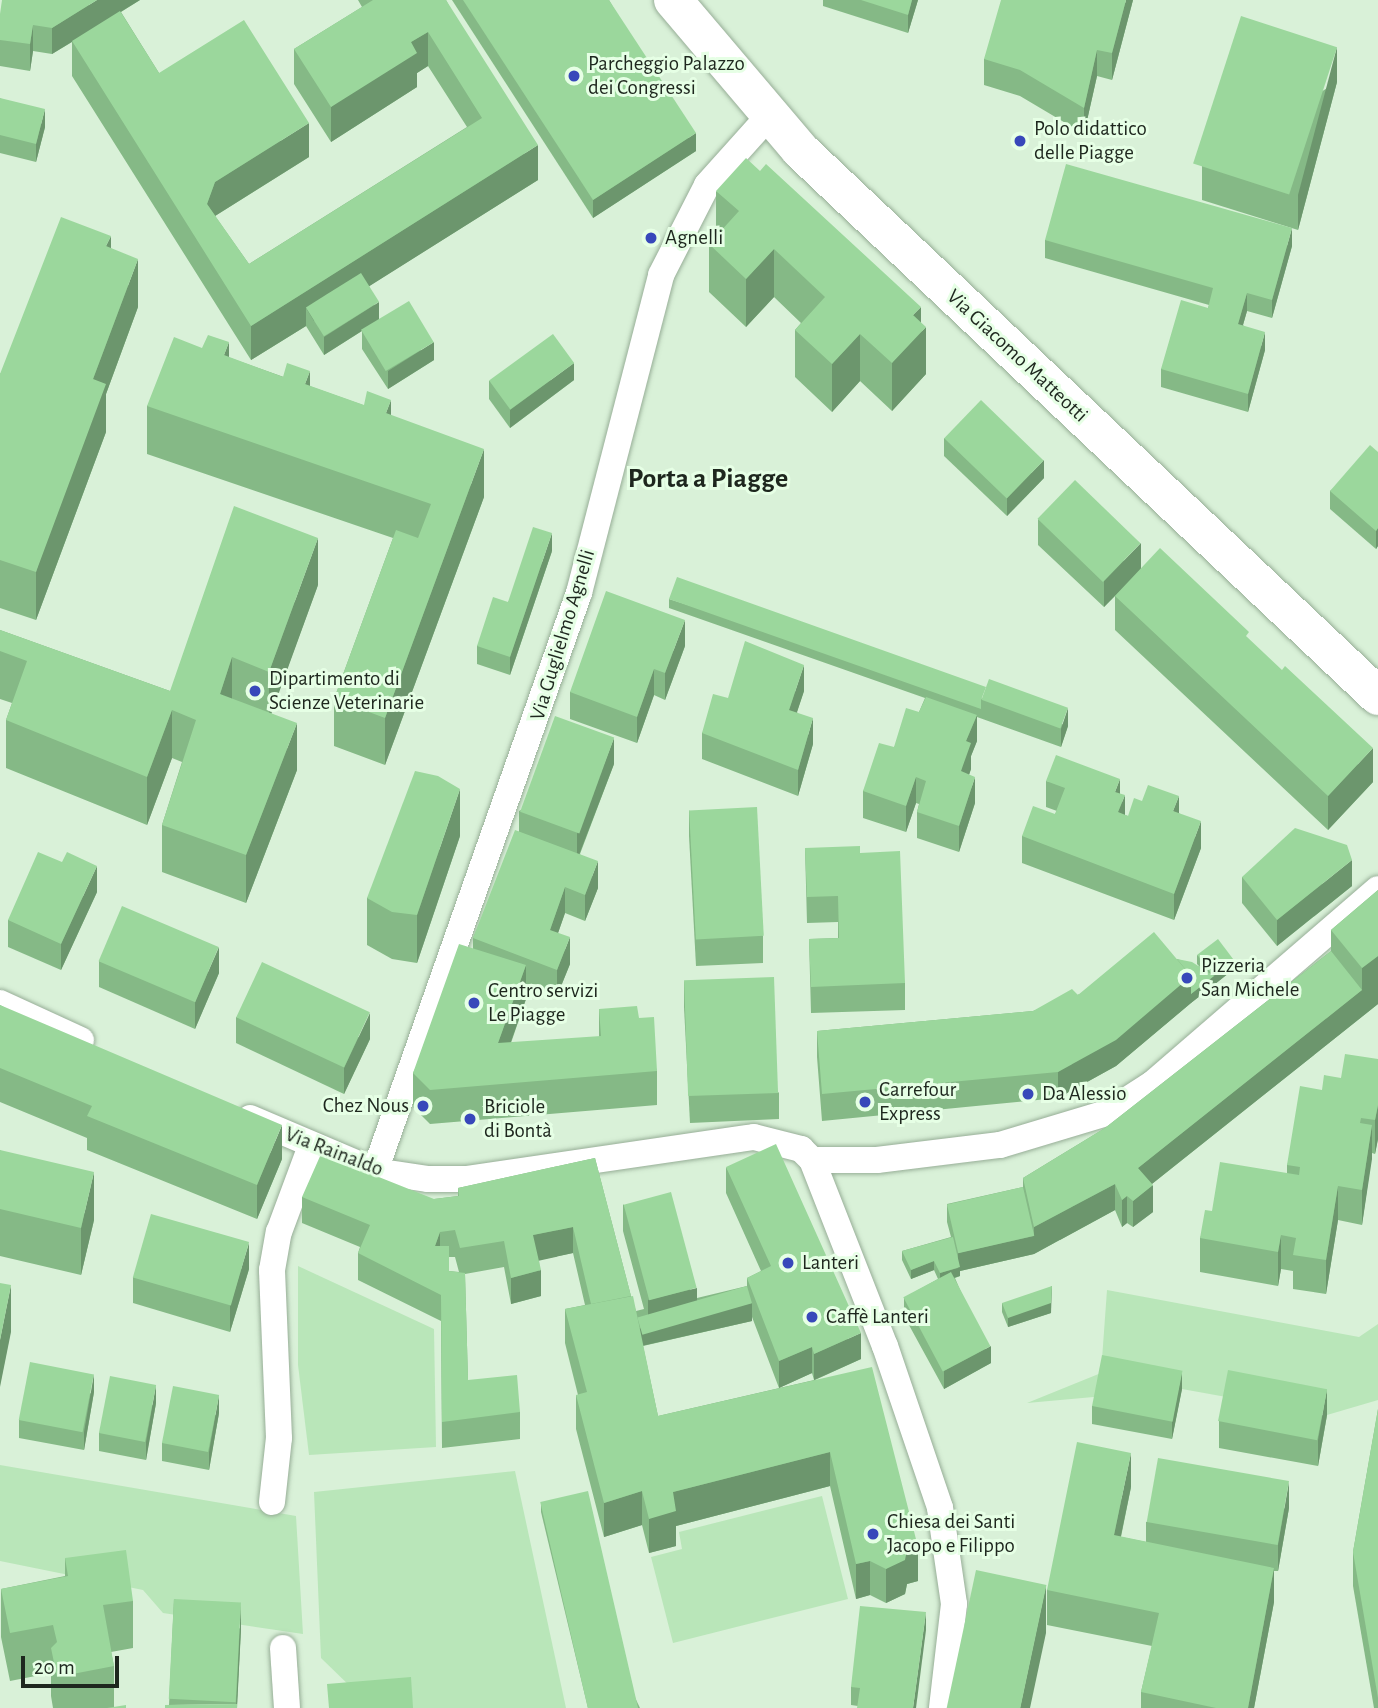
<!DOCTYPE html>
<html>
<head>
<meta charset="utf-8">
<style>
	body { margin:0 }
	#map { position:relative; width:1378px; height:1708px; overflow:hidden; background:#d9f1d8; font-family:"Alegreya Sans",sans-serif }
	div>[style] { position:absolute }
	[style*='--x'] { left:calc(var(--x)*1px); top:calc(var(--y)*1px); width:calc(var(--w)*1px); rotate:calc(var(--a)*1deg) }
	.green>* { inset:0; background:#b9e6b9 }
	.roads { filter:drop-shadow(0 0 2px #97ae97) drop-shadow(0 0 2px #97ae97) }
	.minor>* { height:26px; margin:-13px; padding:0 13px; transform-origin:13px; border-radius:13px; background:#fff }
	.secondary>* { height:38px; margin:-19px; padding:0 19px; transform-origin:19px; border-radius:19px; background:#fff }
	.wall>* { inset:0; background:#85b986 }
	.shaded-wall>* { inset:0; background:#6c966d }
	.building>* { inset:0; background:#9bd79c; transform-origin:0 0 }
	.dots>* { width:19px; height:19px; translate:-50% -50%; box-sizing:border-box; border:4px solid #e6ffe5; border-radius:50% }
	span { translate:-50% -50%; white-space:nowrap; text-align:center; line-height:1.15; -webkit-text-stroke:6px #e6ffe5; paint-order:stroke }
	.poi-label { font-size:21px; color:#1e271e }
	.left { translate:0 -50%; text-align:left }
	.right { translate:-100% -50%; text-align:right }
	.street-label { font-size:21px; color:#1e271e }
	.district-label { font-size:28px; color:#1e271e; font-weight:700 }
	.scale { position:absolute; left:21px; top:1656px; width:98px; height:32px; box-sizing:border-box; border:4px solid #1e271e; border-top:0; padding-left:9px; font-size:21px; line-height:24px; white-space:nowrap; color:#1e271e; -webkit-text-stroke:5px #e6ffe5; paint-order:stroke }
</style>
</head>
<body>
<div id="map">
	<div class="green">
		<i style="clip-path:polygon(298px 1266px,434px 1329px,436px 1447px,309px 1455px,298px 1365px)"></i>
		<i style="clip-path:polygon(1107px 1290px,1359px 1337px,1378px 1324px,1378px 1400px,1327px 1415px,1182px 1389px,1027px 1403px,1101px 1373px)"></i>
		<i style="clip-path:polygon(0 1465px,296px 1516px,303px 1634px,163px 1613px,143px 1590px,0 1561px)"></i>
		<i style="clip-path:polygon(515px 1471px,566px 1708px,411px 1708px,356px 1692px,321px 1658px,314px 1492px)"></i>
		<i style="clip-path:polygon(822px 1496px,848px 1599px,673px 1643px,651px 1557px,682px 1549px,679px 1532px)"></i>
	</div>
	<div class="roads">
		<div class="minor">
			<i style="--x:0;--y:1003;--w:89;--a:24.6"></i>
			<i style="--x:250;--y:1118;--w:136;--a:23"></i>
			<i style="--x:375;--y:1171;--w:54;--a:8.6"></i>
			<i style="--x:428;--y:1179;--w:38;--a:0"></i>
			<i style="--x:466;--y:1179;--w:291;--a:-8.3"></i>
			<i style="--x:754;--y:1137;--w:49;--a:14.3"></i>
			<i style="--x:801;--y:1149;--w:16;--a:45"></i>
			<i style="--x:812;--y:1160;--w:200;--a:68.6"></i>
			<i style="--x:885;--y:1346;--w:171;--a:71.2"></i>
			<i style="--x:940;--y:1508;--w:97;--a:81.7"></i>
			<i style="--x:954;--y:1604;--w:105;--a:96.6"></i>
			<i style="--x:812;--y:1160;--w:65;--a:0"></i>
			<i style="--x:877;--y:1160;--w:124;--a:-7"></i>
			<i style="--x:1000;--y:1145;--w:112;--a:-16.7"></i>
			<i style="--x:1107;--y:1113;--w:54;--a:-32.8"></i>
			<i style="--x:1152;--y:1084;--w:298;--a:-40.8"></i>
			<i style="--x:375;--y:1171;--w:613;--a:-70.56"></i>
			<i style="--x:579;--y:593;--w:328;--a:-75.5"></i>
			<i style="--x:661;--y:275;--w:101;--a:-62.9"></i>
			<i style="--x:707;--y:185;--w:93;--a:-48.1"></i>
			<i style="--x:272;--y:1502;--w:64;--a:-83.8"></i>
			<i style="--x:279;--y:1438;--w:168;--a:-92.4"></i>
			<i style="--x:272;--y:1270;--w:39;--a:-80"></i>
			<i style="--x:279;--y:1232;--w:92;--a:-69.6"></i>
			<i style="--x:283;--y:1648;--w:60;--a:86.2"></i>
		</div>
		<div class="secondary">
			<i style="--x:673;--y:0;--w:197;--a:49.7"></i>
			<i style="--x:800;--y:150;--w:795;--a:43.37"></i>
		</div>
	</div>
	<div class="wall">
		<i style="clip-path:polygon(140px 0,121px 12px,159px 73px,309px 157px,215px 216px,249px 264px,467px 127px,428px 66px,417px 73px,417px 87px,331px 142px,294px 84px,294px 49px,362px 7px,358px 0,446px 0,538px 180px,369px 286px,379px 320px,434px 360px,388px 389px,362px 349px,362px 331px,324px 355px,306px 326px,251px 360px,72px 76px,72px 42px,52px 54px,33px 51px,30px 71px,0 66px,0 14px)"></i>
		<i style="clip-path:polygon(452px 0,609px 0,696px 151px,593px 218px)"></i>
		<i style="clip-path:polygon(823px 0,918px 0,908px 33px,823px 6px)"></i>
		<i style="clip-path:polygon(1133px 0,1112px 80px,1097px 76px,1084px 134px,1020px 96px,984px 85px,984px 59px)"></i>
		<i style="clip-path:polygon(1337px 82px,1298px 230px,1202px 200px,1202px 166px)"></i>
		<i style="clip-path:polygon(0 98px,45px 127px,36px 162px,0 153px)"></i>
		<i style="clip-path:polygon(716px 191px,921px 323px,926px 374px,892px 411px,860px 381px,832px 412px,795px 377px,795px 330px,801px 323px,774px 297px,746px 327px,709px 292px,709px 244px,716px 236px)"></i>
		<i style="clip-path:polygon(1045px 240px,1292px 246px,1272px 318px,1247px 311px,1243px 325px,1265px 350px,1248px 412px,1161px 387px,1161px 369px,1208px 308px,1209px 305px,1045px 258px)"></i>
		<i style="clip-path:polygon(111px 248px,138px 307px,106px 394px,106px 432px,36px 620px,0 608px,0 374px)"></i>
		<i style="clip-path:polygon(202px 348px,391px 415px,484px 497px,385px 765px,334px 746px,334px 699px,393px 538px,147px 454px,147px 406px)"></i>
		<i style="clip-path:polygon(574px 380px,510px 428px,489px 399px,489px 381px)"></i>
		<i style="clip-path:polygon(944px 438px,1044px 478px,1007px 516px,944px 456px)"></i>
		<i style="clip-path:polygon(1378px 452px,1378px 546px,1376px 549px,1330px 509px,1330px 491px)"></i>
		<i style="clip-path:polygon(1038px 519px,1141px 569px,1249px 640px,1373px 782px,1328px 830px,1115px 630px,1115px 596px,1104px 607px,1038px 545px)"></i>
		<i style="clip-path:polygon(552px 551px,510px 675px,477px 664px,477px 646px,508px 602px)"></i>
		<i style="clip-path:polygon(318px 585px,271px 713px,297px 770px,246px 903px,162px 872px,162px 825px,182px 762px,172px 758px,147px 825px,6px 768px,6px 720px,12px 703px,0 699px,0 630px,170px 691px)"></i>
		<i style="clip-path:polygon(669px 599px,1068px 726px,1061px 747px,977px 717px,977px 741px,971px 756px,971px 769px,969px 775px,975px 803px,959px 852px,917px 838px,917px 812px,919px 804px,916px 803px,906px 832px,863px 818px,863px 791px,919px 712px,925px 698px,669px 608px)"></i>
		<i style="clip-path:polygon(685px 646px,665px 700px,654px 695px,637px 743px,570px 719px,570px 692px)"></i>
		<i style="clip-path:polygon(804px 691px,797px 712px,813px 744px,798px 796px,702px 759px,702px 733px,728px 698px)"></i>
		<i style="clip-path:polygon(614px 764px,580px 854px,598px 888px,585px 921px,565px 913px,558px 933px,570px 964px,557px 996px,526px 985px,526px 999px,511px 1043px,599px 1037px,599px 1009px,639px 1018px,657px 1071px,657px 1105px,430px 1124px,413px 1107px,413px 1073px,473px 949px,473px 938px,519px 831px,519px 811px)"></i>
		<i style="clip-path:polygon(1046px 781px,1120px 794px,1125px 815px,1128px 816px,1179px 813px,1201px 848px,1174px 920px,1022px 863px,1022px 836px,1055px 814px,1057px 811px,1046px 807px)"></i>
		<i style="clip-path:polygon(689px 810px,763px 936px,763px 963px,696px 966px,689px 836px)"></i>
		<i style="clip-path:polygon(460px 836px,417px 963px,392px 959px,367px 945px,367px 898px)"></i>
		<i style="clip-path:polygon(805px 848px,860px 853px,905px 983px,905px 1010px,811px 1013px,809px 939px,838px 938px,838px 922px,807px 923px)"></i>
		<i style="clip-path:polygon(1242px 877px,1352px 886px,1277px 946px,1242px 903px)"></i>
		<i style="clip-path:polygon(1378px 890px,1378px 1004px,1152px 1184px,1153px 1212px,1133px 1227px,1127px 1223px,1122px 1227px,1115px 1210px,1034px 1254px,960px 1271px,960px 1276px,955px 1278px,991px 1363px,944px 1389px,904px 1316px,904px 1298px,938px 1279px,934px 1270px,911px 1279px,902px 1260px,902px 1251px,951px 1237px,947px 1222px,947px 1204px,1023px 1187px,1023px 1178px,1105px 1128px,1331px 951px,1331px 930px)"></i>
		<i style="clip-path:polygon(97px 892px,61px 970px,8px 947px,8px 920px)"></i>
		<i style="clip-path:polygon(1197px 955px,1234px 969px,1191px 1003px,1116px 1066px,1058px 1098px,822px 1121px,817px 1057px,817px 1031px,1033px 1011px,1177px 959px,1200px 967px,1197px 964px)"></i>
		<i style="clip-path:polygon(99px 961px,219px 973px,195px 1029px,99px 987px)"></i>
		<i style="clip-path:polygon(684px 981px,779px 1093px,779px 1119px,690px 1123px,684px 1007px)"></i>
		<i style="clip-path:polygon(0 1005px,282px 1159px,257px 1219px,87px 1150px,87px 1138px,0 1102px)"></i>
		<i style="clip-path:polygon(236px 1017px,370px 1039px,344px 1094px,236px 1043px)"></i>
		<i style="clip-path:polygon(1378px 1059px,1378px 1139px,1375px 1154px,1372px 1153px,1362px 1225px,1338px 1220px,1326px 1294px,1293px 1289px,1293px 1271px,1281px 1269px,1278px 1286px,1200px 1272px,1200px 1238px,1212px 1211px,1287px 1173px,1287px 1165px,1322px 1090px,1341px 1078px)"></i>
		<i style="clip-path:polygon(0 1150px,94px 1220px,81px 1275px,0 1256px)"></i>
		<i style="clip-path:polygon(evenodd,595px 1158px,631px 1296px,636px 1311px,644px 1309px,623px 1231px,623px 1204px,697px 1298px,747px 1286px,747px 1278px,761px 1271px,726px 1193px,726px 1167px,861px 1359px,815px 1380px,918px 1581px,907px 1584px,905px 1594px,886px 1603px,870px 1595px,856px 1599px,830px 1486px,676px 1526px,676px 1546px,649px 1553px,642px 1525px,604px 1537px,576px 1429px,576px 1395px,578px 1395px,565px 1343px,565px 1309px,585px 1305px,573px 1253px,539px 1260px,541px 1296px,511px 1304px,504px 1267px,465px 1274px,468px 1380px,520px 1412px,520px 1439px,442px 1448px,441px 1321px,358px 1280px,358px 1253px,360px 1247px,302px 1223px,302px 1197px,434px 1199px,458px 1196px,458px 1188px,595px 1158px,449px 1257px,455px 1257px,459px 1272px,449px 1271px,449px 1257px,595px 1158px,752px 1317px,779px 1388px,812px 1373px,814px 1380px,658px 1416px,643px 1346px,752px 1321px,752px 1317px)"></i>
		<i style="clip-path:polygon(249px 1269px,230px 1332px,133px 1303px,133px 1277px)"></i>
		<i style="clip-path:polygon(1002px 1303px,1051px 1313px,1008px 1327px,1002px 1312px)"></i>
		<i style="clip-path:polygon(1182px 1389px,1172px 1439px,1092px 1424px,1092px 1406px)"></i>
		<i style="clip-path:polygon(94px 1392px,84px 1450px,19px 1438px,19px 1420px)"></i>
		<i style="clip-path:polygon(156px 1403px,146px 1460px,99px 1451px,99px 1433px)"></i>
		<i style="clip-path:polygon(1378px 1409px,1378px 1708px,1374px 1708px,1353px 1586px,1353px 1552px)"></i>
		<i style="clip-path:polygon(219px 1413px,209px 1470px,162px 1461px,162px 1443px)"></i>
		<i style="clip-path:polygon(1327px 1415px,1318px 1466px,1219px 1448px,1219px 1421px)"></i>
		<i style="clip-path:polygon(1131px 1487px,1121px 1537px,1146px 1542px,1146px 1522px,1289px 1508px,1278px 1571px,1274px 1571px,1274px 1602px,1254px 1708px,1141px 1708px,1141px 1692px,1152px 1646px,1047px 1625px,1047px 1590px)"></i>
		<i style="clip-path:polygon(541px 1503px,640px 1708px,588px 1708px,541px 1512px)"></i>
		<i style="clip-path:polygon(65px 1558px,133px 1601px,133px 1648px,111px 1652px,114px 1666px,114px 1707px,126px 1708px,53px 1708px,51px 1696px,51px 1673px,10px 1681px,1px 1637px,1px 1589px,65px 1576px)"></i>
		<i style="clip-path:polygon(174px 1599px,241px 1629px,237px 1704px,169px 1705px)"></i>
		<i style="clip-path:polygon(926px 1630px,858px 1706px,851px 1705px,851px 1687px)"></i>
	</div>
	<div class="shaded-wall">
		<i style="clip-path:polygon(97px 0,140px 0,52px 54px,52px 28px)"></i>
		<i style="clip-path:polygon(912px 0,918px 0,908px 33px,908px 15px)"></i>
		<i style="clip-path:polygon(1126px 0,1133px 0,1112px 80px,1112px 53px)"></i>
		<i style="clip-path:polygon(33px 25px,33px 51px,30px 71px,30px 44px)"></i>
		<i style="clip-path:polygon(428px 32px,428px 66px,417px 73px,417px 87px,331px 142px,331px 107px,411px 42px)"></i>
		<i style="clip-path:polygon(1337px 47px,1337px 82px,1298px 230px,1298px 195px)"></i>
		<i style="clip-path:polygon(1097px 50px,1097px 76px,1084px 134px,1084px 108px)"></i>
		<i style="clip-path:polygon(45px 109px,45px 127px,36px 162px,36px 144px)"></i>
		<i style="clip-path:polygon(309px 123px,309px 157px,215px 216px,207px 204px,215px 182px)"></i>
		<i style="clip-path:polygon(696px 133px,696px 151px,593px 218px,593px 200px)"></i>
		<i style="clip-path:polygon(538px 145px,538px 180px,314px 321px,306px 308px,306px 326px,251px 360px,251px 326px)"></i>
		<i style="clip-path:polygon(1292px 228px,1292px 246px,1272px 318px,1272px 300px)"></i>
		<i style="clip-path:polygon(111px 236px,111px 283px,106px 246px)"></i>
		<i style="clip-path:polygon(774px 249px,774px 297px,746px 327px,746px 279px)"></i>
		<i style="clip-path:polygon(138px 259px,138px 307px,106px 394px,106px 432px,36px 620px,36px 572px,93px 379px)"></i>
		<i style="clip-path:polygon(1247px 293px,1247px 311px,1238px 342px,1238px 324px)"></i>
		<i style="clip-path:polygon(379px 302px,379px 320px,324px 355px,324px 337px)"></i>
		<i style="clip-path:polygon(921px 307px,921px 332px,926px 327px,926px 374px,892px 411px,892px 363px,913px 315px)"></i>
		<i style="clip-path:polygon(1265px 332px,1265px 350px,1248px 412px,1248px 394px)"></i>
		<i style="clip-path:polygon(860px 334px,860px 381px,832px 412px,832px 364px)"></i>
		<i style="clip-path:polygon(229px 342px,229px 390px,224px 355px)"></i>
		<i style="clip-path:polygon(434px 342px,434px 360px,388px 389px,388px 371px)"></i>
		<i style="clip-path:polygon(574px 363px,574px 380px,510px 428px,510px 410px)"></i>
		<i style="clip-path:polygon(310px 371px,310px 418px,305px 384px)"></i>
		<i style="clip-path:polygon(391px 400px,391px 447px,386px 413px)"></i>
		<i style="clip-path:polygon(484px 449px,484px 497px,385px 765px,385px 718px)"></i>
		<i style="clip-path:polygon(1044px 460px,1044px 478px,1007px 516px,1007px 498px)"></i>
		<i style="clip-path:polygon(1378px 528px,1378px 546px,1376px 549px,1376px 531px)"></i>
		<i style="clip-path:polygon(552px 533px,552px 551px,510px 675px,510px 657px)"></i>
		<i style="clip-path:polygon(318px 538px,318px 585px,269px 720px,269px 672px)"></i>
		<i style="clip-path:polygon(1141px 543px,1141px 569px,1104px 607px,1104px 581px)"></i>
		<i style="clip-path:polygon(685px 620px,685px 646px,665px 700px,665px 673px)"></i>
		<i style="clip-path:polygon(232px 657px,232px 704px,220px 694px)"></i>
		<i style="clip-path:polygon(804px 665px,804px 691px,789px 736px,789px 710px)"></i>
		<i style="clip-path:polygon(654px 669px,654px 695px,637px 743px,637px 717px)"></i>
		<i style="clip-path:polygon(1068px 708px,1068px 726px,1061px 747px,1061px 729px)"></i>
		<i style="clip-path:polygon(172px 710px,172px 758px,147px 825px,147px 777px)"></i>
		<i style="clip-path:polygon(977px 715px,977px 741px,971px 756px,971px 769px,961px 798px,961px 771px,966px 741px)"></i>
		<i style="clip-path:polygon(813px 718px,813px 744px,798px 796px,798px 770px)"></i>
		<i style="clip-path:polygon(297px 723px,297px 770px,246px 903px,246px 855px)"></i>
		<i style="clip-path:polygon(614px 738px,614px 764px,577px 860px,577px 834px)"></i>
		<i style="clip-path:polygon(1373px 748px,1373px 782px,1328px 830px,1328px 796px)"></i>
		<i style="clip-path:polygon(916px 777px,916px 803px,906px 832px,906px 806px)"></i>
		<i style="clip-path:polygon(975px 777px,975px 803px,959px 852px,959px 826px)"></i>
		<i style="clip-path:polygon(1120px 779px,1120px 806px,1115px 792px)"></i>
		<i style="clip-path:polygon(460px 789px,460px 836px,417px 963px,417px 915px)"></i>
		<i style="clip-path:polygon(1125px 795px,1125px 822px,1118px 812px)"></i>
		<i style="clip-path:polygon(1179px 796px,1179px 823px,1173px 811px)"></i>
		<i style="clip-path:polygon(1201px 821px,1201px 848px,1174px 920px,1174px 894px)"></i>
		<i style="clip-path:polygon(1352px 860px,1352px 886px,1277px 946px,1277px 920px)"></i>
		<i style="clip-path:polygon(598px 861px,598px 888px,585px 921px,585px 895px)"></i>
		<i style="clip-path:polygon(97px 866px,97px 892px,61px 970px,61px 944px)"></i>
		<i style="clip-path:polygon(565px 887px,565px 913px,550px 956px,550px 930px)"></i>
		<i style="clip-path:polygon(570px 937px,570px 964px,557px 996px,557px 970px)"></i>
		<i style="clip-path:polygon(219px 947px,219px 973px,195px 1029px,195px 1002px)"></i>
		<i style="clip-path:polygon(1378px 956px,1378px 1004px,1138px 1195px,1138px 1168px,1362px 990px,1362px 968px)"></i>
		<i style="clip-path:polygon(1234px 960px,1234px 969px,1191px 1003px,1116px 1066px,1058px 1098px,1058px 1072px,1191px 976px,1191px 994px)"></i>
		<i style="clip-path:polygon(526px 965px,526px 999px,498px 1078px,498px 1043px)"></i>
		<i style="clip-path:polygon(370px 1013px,370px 1039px,344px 1094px,344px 1068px)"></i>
		<i style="clip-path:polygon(1378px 1105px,1378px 1139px,1375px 1154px,1375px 1120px)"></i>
		<i style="clip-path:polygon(282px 1125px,282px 1159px,257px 1219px,257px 1185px)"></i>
		<i style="clip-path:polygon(1372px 1125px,1372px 1159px,1362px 1225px,1362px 1190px)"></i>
		<i style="clip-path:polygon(94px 1172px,94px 1220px,81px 1275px,81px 1228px)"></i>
		<i style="clip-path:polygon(1115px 1184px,1115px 1210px,1034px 1254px,1034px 1227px)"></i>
		<i style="clip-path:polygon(1153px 1185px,1153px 1212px,1133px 1227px,1133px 1201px)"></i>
		<i style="clip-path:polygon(1338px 1186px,1338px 1220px,1326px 1294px,1326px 1260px)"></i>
		<i style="clip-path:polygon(1127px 1196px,1127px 1223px,1122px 1227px,1122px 1200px)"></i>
		<i style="clip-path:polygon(573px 1227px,573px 1253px,533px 1262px,533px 1235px)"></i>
		<i style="clip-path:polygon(440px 1232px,440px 1259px,435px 1246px)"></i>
		<i style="clip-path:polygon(1281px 1235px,1281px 1269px,1278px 1286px,1278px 1252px)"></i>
		<i style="clip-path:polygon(1034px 1236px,1034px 1254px,960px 1271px,960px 1276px,940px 1282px,940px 1273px,958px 1268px,958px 1253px)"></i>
		<i style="clip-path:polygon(249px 1243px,249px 1269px,230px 1332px,230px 1306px)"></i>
		<i style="clip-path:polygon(934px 1261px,934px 1270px,911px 1279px,911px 1270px)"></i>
		<i style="clip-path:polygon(541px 1270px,541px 1296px,511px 1304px,511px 1278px)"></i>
		<i style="clip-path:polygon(11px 1285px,11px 1332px,0 1387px,0 1340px)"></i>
		<i style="clip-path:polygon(1052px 1286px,1051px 1313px,1008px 1327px,1008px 1318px)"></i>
		<i style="clip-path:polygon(697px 1288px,697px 1314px,752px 1303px,752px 1321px,637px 1347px,637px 1329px,648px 1327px,648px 1300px)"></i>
		<i style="clip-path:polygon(861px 1333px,861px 1359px,814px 1380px,814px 1354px)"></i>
		<i style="clip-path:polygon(991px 1346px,991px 1363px,944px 1389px,944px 1371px)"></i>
		<i style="clip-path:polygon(812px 1347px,812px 1373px,779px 1388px,779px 1361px)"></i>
		<i style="clip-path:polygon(1182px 1371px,1182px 1389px,1172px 1439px,1172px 1421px)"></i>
		<i style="clip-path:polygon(94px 1374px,94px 1392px,84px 1450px,84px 1432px)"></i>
		<i style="clip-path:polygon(156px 1385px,156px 1403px,146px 1460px,146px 1442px)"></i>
		<i style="clip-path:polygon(1327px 1389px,1327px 1415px,1318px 1466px,1318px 1440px)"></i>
		<i style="clip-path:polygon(219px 1395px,219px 1413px,209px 1470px,209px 1452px)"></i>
		<i style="clip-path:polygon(830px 1452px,830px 1486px,676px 1526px,676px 1546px,649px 1553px,649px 1519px,673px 1492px)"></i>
		<i style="clip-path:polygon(1131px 1453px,1131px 1487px,1114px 1569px,1114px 1535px)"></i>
		<i style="clip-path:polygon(1289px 1482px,1289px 1508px,1278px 1571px,1278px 1545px)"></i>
		<i style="clip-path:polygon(642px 1491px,642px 1525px,604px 1537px,604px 1503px)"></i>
		<i style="clip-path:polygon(918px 1547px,918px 1581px,907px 1584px,905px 1594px,886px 1603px,886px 1569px,907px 1550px)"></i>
		<i style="clip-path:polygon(870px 1561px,870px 1595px,856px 1599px,856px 1564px)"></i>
		<i style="clip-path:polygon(1274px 1568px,1274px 1602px,1254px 1708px,1248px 1708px)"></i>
		<i style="clip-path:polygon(1046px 1585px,1046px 1633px,1030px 1708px,1020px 1708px)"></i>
		<i style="clip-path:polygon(241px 1602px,241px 1629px,237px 1708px,236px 1708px)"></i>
		<i style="clip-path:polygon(926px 1612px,926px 1630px,916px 1708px,913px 1708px)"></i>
	</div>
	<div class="building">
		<i style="clip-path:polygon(2px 0,97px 0,52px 28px,33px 25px,30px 44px,0 40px,0 14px)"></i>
		<i style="clip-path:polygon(373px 0,446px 0,538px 145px,251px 326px,72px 41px,120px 11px,159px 73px,244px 20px,309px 123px,215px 182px,207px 204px,249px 264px,482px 118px,428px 32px,411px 42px,417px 53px,331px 107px,294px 49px)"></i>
		<i style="clip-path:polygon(463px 0,609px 0,696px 133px,593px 200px)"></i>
		<i style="clip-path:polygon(861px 0,912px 0,908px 15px)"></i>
		<i style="clip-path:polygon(1001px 0,1126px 0,1112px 53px,1097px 50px,1084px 108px,1020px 70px,984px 59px)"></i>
		<i style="left:1241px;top:16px;width:101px;height:155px;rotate:18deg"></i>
		<i style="clip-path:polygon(0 98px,45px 109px,36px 144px,0 135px)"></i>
		<i style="clip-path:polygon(746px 158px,760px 171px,766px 164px,921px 307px,913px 315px,926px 327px,892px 363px,860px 334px,832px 364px,795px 330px,825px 297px,774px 249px,746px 279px,709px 244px,739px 211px,716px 191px)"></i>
		<i style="clip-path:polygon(1066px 164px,1292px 228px,1272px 300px,1247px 293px,1238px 324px,1265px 332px,1248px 394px,1161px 369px,1181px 300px,1208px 308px,1213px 288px,1045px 240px)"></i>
		<i style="clip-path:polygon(61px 217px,111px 236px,106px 246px,138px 259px,93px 379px,106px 384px,36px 572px,0 560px,0 374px)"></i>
		<i style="left:361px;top:273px;width:34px;height:65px;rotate:58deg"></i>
		<i style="left:409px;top:301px;width:48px;height:56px;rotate:59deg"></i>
		<i style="left:553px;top:334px;width:36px;height:79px;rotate:54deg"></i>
		<i style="clip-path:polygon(208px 335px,229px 342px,224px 355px,283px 377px,287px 363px,310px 371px,305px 384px,364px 405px,367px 391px,391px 400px,386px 413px,484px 449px,385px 718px,334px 699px,396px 530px,418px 538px,431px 504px,147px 406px,174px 337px,202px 348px)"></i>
		<i style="left:981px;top:400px;width:87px;height:53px;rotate:44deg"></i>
		<i style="clip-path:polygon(1370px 445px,1378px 452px,1378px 528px,1376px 531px,1330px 491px)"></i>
		<i style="left:1075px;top:480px;width:91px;height:54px;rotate:44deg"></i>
		<i style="clip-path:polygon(234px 506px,318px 538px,269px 672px,232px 657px,220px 694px,297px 723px,246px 855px,162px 825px,196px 720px,172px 710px,147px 777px,6px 720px,27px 661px,0 651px,0 630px,170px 691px)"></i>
		<i style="clip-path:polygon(533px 527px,552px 533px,510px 657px,477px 646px,493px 597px,508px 602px)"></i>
		<i style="clip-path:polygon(1160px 548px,1249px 632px,1246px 636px,1282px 670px,1285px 666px,1373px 748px,1328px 796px,1115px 596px)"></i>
		<i style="clip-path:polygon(677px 577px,986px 687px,981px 700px,981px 709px,669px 599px)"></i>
		<i style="clip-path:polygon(606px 591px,685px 620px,665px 673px,654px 669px,637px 717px,570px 692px)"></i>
		<i style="clip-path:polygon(745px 641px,804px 665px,789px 710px,813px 718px,798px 770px,702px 733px,713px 694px,728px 698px)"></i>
		<i style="left:989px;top:679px;width:84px;height:22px;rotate:20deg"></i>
		<i style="clip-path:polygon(926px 697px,977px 715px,966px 741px,971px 743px,961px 771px,975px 777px,959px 826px,917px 812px,926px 781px,916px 777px,906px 806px,863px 791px,879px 743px,894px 747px,906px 708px,919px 712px)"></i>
		<i style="left:555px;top:716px;width:63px;height:102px;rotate:20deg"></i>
		<i style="clip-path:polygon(1056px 755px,1120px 779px,1115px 792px,1125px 795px,1118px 812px,1128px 816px,1134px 798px,1142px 801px,1148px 785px,1179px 796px,1173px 811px,1201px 821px,1174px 894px,1022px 836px,1033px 806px,1055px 814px,1065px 788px,1046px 781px)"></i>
		<i style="clip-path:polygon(415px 771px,438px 776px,460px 789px,417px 915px,392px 912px,367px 898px)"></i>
		<i style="left:757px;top:807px;width:129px;height:68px;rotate:87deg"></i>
		<i style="clip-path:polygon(1295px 828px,1347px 845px,1352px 860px,1277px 920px,1242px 877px)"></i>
		<i style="clip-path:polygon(515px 830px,598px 861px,585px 895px,565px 887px,550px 930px,570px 937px,557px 970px,473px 938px)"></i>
		<i style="clip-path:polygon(860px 846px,860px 853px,900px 851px,905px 983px,811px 987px,809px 939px,839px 938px,838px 896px,807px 897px,805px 848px)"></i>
		<i style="clip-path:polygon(38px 852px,62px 862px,67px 852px,97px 866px,61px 944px,8px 920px)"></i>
		<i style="clip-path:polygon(1378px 890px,1378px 956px,1362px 968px,1331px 930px)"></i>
		<i style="left:122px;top:906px;width:105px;height:60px;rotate:23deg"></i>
		<i style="clip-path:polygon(1154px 932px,1191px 976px,1116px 1040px,1058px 1072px,822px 1094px,817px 1031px,1033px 1011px,1072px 989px,1078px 995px)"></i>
		<i style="left:1218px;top:939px;width:26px;height:26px;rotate:53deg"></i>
		<i style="clip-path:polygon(459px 944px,526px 965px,498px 1043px,601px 1036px,599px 1009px,637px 1006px,639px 1018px,654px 1017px,657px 1071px,430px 1090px,413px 1073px)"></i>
		<i style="clip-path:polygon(1331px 951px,1362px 990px,1138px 1168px,1153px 1185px,1133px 1201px,1127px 1196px,1122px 1200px,1115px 1184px,1034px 1227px,1023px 1178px,1105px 1128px)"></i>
		<i style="clip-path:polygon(1177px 959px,1192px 962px,1214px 976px,1191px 994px,1191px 976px)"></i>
		<i style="left:262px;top:962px;width:119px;height:61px;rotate:25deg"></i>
		<i style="left:774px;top:977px;width:116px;height:90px;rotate:88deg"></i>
		<i style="clip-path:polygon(0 1005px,282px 1125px,257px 1185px,87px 1116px,92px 1106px,0 1068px)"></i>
		<i style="clip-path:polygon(1345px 1054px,1378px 1059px,1378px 1105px,1375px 1120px,1361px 1118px,1360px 1123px,1372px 1125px,1362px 1190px,1338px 1186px,1326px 1260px,1293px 1255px,1296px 1238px,1281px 1235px,1278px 1252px,1200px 1238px,1205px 1210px,1212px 1211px,1220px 1162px,1299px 1175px,1300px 1167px,1287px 1165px,1300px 1086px,1322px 1090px,1324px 1075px,1341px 1078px)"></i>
		<i style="clip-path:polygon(776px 1144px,861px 1333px,814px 1354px,812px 1347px,779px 1361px,747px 1278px,771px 1266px,726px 1167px)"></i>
		<i style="clip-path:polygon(0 1150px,94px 1172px,81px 1228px,0 1209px)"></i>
		<i style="clip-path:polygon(321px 1154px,434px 1199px,459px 1196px,458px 1188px,595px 1158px,631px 1296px,591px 1304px,573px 1227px,533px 1235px,541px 1270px,511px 1278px,504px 1241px,460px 1248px,455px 1230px,440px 1232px,435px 1246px,449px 1246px,449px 1271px,465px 1273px,468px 1380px,517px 1375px,520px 1412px,442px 1422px,441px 1295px,358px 1253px,370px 1225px,302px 1197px)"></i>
		<i style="left:1023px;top:1187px;width:50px;height:78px;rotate:77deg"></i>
		<i style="left:671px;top:1192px;width:99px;height:49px;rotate:75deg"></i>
		<i style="left:151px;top:1214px;width:102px;height:66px;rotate:16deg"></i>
		<i style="clip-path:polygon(953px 1237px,960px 1267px,940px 1273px,934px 1261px,911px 1270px,902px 1251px)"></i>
		<i style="left:951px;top:1272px;width:84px;height:54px;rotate:62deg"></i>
		<i style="clip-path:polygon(0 1283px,11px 1285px,0 1340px)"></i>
		<i style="left:747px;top:1286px;width:18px;height:114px;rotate:74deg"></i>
		<i style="clip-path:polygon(1052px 1286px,1051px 1303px,1008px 1318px,1002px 1303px)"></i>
		<i style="clip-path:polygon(633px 1296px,658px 1416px,872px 1367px,918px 1547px,907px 1550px,905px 1560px,886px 1569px,870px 1561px,856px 1564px,830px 1452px,673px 1492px,676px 1511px,649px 1519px,642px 1491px,604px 1503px,576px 1395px,587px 1392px,565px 1309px)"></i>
		<i style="left:1102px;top:1355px;width:82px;height:52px;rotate:11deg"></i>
		<i style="left:30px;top:1362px;width:65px;height:59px;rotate:11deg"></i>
		<i style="left:1228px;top:1370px;width:101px;height:52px;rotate:11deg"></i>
		<i style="left:110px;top:1376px;width:47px;height:58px;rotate:11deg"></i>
		<i style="left:173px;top:1386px;width:47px;height:58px;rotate:11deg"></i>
		<i style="clip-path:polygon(1378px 1409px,1378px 1698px,1353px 1552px)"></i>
		<i style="clip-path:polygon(1077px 1442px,1131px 1453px,1114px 1535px,1274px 1568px,1248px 1708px,1216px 1708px,1141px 1692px,1159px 1613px,1047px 1590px)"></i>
		<i style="left:1158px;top:1458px;width:133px;height:65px;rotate:10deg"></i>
		<i style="left:588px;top:1491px;width:223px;height:49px;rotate:77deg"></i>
		<i style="clip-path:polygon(126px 1550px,133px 1601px,103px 1605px,114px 1666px,57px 1677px,51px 1648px,57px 1642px,53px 1625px,10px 1633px,1px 1589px,68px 1576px,65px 1558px)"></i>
		<i style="left:976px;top:1570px;width:72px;height:141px;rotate:12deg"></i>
		<i style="left:174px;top:1599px;width:67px;height:100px;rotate:3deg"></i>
		<i style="clip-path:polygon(860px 1606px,926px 1612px,913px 1708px,857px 1708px,860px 1688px,851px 1687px)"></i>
		<i style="clip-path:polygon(411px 1677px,413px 1708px,329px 1708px,327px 1684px)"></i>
		<i style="clip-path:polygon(237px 1704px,237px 1708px,165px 1708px,165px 1705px)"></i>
		<i style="clip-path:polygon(126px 1705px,126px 1708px,107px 1708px)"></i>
	</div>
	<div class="dots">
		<i style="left:574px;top:76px;background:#3848ba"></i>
		<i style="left:1020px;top:141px;background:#3848ba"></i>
		<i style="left:651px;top:238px;background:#3848ba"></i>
		<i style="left:255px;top:691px;background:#3848ba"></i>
		<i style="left:1187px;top:978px;background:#3848ba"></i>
		<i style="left:474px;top:1003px;background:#3848ba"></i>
		<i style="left:1028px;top:1094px;background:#3848ba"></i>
		<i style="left:865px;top:1102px;background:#3848ba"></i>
		<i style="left:423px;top:1106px;background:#3848ba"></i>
		<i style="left:470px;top:1119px;background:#3848ba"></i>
		<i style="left:788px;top:1263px;background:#3848ba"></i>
		<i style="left:812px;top:1317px;background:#3848ba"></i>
		<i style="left:873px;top:1534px;background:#3848ba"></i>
	</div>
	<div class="poi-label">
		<span class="left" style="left:588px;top:76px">Parcheggio Palazzo<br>dei Congressi</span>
		<span class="left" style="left:1034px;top:141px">Polo didattico<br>delle Piagge</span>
		<span class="left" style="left:665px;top:238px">Agnelli</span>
		<span class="left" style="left:269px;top:691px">Dipartimento di<br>Scienze Veterinarie</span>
		<span class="left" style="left:1201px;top:978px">Pizzeria<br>San Michele</span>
		<span class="left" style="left:488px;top:1003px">Centro servizi<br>Le Piagge</span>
		<span class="left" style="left:879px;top:1102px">Carrefour<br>Express</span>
		<span class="left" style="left:1042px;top:1094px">Da Alessio</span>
		<span class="right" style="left:409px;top:1106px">Chez Nous</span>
		<span class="left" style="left:484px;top:1119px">Briciole<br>di Bontà</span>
		<span class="left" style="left:802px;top:1263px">Lanteri</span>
		<span class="left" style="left:826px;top:1317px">Caffè Lanteri</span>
		<span class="left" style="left:887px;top:1534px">Chiesa dei Santi<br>Jacopo e Filippo</span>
	</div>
	<div class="street-label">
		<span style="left:1017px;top:356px;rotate:43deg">Via Giacomo Matteotti</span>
		<span style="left:563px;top:635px;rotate:-73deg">Via Guglielmo Agnelli</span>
		<span style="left:334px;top:1152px;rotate:21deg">Via Rainaldo</span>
	</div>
	<div class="district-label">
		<span style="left:708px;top:479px">Porta a Piagge</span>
	</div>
	<div class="scale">20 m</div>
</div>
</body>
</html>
